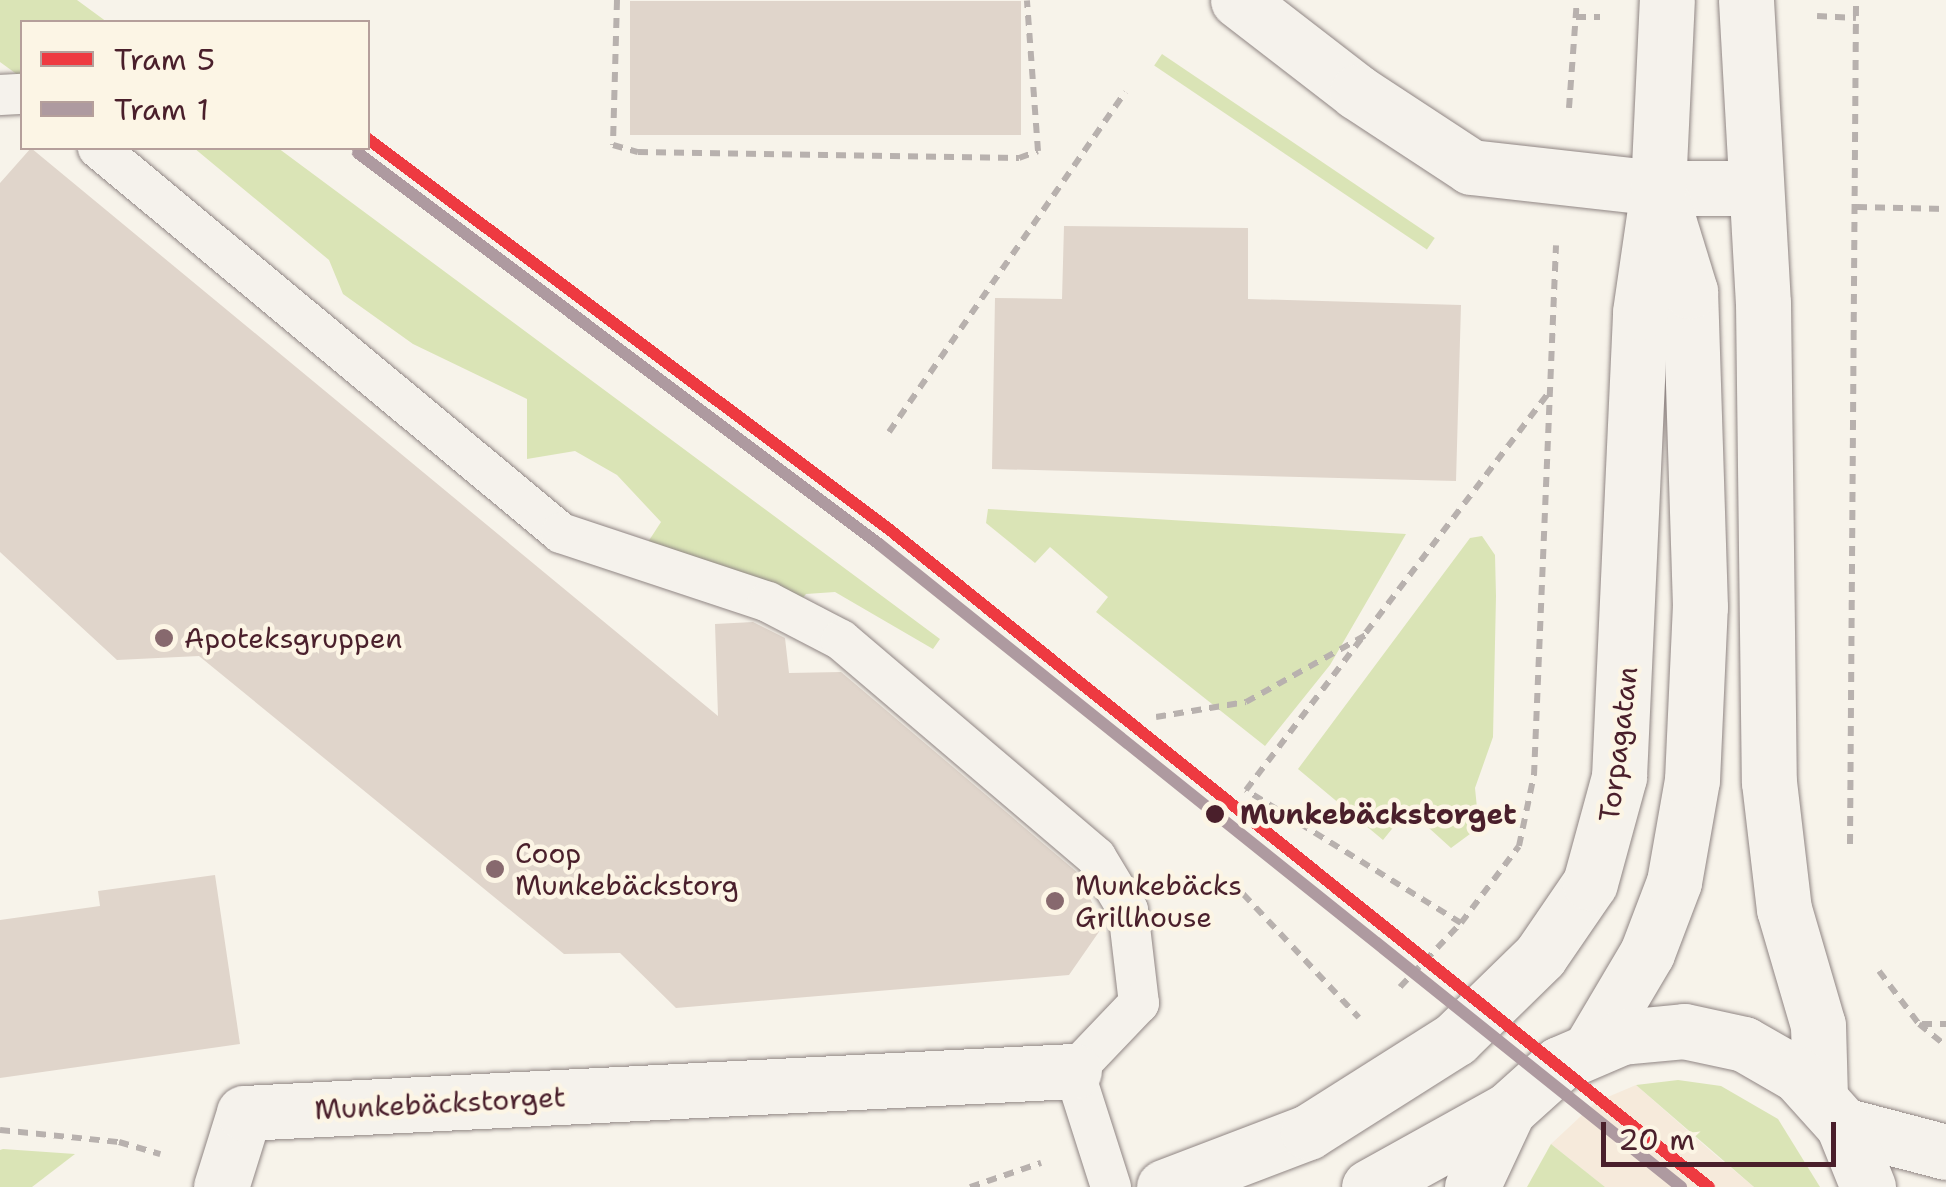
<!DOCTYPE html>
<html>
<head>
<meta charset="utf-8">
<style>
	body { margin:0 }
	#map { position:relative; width:1946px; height:1187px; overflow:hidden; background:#f7f3ea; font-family:"Shantell Sans",sans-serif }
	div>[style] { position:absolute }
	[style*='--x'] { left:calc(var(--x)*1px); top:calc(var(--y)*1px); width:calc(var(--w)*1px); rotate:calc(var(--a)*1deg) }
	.built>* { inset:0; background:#f6eadb }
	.green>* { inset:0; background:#dae4b6; transform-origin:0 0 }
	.building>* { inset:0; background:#e0d5cb; transform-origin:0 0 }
	.path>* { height:6px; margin-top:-3px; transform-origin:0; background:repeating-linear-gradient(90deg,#b8b1ae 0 10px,transparent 0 18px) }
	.roads { filter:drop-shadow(0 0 2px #908684) drop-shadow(0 0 2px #908684) }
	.service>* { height:40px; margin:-20px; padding:0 20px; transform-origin:20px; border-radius:20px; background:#f5f2ec }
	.minor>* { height:55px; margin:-27.5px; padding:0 27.5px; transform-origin:27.5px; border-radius:27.5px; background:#f5f2ec }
	.tertiary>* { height:55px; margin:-27.5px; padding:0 27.5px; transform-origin:27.5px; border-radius:27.5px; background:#f5f2ec }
	.tram-1>* { height:12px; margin:-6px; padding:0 6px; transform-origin:6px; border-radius:6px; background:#ee3a41 }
	.tram-2>* { height:12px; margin:-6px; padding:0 6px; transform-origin:6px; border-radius:6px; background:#ae9aa0 }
	.dots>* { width:28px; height:28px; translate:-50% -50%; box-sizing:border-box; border:5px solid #fcf5e5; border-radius:50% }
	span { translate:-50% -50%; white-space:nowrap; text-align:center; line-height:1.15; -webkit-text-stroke:9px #fcf5e5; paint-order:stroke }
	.poi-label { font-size:28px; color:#4a1f2b }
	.left { translate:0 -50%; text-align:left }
	.street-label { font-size:28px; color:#4a1f2b }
	.stop-label { font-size:28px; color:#4a1f2b; font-weight:700 }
	.legend { position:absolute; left:20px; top:20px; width:350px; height:130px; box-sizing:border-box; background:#fcf5e5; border:2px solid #b59f9b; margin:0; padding:12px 18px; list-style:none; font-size:30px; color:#4a1f2b }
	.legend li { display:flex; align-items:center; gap:20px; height:50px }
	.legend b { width:50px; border:2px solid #b59f9b }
	.scale { position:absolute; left:1601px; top:1122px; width:235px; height:45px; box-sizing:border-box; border:5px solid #4a1f2b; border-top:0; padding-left:12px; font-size:30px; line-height:35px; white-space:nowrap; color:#4a1f2b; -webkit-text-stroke:8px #fcf5e5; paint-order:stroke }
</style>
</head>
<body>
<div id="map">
	<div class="built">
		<i style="clip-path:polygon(1636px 1085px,1712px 1152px,1754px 1187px,1605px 1187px,1551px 1144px,1596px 1102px)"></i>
	</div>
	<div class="green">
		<i style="clip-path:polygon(0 0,77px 0,107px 22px,22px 22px,22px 78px,0 62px)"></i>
		<i style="left:1162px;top:54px;width:329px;height:14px;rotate:34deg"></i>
		<i style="clip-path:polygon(194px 148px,278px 148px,940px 639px,933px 649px,835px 592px,806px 594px,798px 604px,648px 542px,661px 522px,617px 475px,575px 451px,527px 459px,527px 399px,413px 344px,343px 294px,329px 260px)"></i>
		<i style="clip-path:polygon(988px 509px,1406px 534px,1330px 665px,1265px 746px,1096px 612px,1108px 597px,1050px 547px,1035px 563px,986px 523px)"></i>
		<i style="clip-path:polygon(1482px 536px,1495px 555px,1496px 596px,1493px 737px,1475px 788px,1478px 818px,1470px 834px,1451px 848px,1408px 809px,1383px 840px,1298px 769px,1470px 538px)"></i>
		<i style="clip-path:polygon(1678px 1080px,1721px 1086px,1778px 1119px,1820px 1187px,1754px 1187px,1636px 1085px)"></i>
		<i style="clip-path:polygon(1551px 1144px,1605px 1187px,1527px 1187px)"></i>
		<i style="clip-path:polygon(0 1150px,3px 1149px,75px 1154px,32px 1187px,0 1187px)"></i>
	</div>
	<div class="building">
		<i style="left:630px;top:1px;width:391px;height:134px"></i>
		<i style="clip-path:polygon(31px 148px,718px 716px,715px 624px,753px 622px,785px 638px,789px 673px,841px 672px,1078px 873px,1103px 926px,1069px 975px,676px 1008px,620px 953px,564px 954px,199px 656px,117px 660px,0 552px,0 183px)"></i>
		<i style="clip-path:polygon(1064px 226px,1248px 228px,1248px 299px,1461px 305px,1456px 481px,992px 469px,995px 298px,1062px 299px)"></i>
		<i style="clip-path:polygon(215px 875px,240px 1044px,0 1078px,0 920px,100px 906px,98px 891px)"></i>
	</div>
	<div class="path">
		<i style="--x:617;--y:0;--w:145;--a:91.6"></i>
		<i style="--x:613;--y:145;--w:26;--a:16"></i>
		<i style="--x:638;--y:152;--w:381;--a:0.9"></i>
		<i style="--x:1019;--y:158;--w:20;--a:-20"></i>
		<i style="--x:1038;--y:151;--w:151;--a:-94.2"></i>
		<i style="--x:1817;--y:16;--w:39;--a:3"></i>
		<i style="--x:1576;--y:17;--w:24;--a:0"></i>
		<i style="--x:1569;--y:108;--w:108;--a:-85.8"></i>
		<i style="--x:1857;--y:207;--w:89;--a:1.3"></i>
		<i style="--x:889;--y:432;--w:414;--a:-55.2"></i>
		<i style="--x:1156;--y:717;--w:91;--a:-9.5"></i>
		<i style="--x:1246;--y:702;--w:137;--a:-29.2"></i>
		<i style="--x:1850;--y:844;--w:844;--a:-89.59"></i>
		<i style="--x:1231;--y:881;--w:187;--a:46.9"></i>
		<i style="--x:1461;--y:923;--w:253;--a:-148.3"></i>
		<i style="--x:1246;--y:790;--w:499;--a:-52.7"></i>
		<i style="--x:1879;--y:971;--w:66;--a:53"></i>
		<i style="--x:1919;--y:1024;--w:35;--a:39"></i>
		<i style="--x:1400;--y:987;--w:88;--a:-46.4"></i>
		<i style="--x:1461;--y:923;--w:96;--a:-53"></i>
		<i style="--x:1519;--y:846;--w:73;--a:-78.1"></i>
		<i style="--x:1534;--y:775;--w:530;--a:-87.62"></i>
		<i style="--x:1922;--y:1024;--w:24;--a:0"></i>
		<i style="--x:0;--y:1130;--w:120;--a:5.8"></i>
		<i style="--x:119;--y:1142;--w:43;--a:16.3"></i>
		<i style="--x:970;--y:1187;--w:75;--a:-18.7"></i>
	</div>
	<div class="roads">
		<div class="service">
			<i style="--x:0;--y:95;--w:22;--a:-3"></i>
			<i style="--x:98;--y:148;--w:602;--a:39.74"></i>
			<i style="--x:561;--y:533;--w:218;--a:18.4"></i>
			<i style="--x:768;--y:602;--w:82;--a:27.5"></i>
			<i style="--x:841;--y:640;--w:335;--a:40.4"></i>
			<i style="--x:1096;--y:857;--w:62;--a:58.9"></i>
			<i style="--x:1128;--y:910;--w:94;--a:83.3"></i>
			<i style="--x:1139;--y:1003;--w:94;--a:133.7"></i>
			<i style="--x:1074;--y:1071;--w:122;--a:72.3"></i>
		</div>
		<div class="minor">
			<i style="--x:1238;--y:0;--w:150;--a:37.7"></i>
			<i style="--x:1357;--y:92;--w:136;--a:33.3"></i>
			<i style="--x:1471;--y:167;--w:188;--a:6.4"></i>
			<i style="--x:1658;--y:188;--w:98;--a:0"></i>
			<i style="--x:221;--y:1187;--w:77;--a:-72.7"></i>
			<i style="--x:244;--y:1113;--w:831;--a:-2.9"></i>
		</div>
		<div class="tertiary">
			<i style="--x:1746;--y:0;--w:303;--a:86.8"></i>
			<i style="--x:1763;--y:303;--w:479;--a:89.3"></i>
			<i style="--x:1769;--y:782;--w:128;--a:83.3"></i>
			<i style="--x:1784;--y:909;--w:121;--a:73.7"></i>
			<i style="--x:1818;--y:1025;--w:71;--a:88.4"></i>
			<i style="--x:1592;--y:1046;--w:108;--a:-59.4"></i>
			<i style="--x:1647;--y:953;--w:76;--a:-69.2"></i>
			<i style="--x:1674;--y:882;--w:104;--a:-80"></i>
			<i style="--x:1692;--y:780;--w:173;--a:-87.4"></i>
			<i style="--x:1700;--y:607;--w:316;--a:-91.8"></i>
			<i style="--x:1690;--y:291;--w:95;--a:-107.1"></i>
			<i style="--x:1843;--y:1125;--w:106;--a:14.7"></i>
			<i style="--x:1164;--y:1187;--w:154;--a:-20.9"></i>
			<i style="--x:1308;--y:1132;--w:174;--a:-32.3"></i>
			<i style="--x:1455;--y:1039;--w:119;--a:-44.3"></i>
			<i style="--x:1540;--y:956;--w:88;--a:-55.6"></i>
			<i style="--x:1590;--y:883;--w:110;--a:-74.7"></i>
			<i style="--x:1619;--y:777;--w:465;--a:-87.4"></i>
			<i style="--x:1640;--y:312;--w:125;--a:-81.7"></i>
			<i style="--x:1658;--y:188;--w:188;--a:-87.3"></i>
			<i style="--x:1369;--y:1187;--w:159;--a:-29"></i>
			<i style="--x:1472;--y:1187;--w:85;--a:-64.9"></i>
			<i style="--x:1508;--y:1110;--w:69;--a:-42"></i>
			<i style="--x:1559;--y:1064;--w:69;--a:-23.2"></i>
			<i style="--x:1622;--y:1037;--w:62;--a:-5.5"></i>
			<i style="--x:1684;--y:1031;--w:61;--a:12.2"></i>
			<i style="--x:1744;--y:1044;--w:62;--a:29.9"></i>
			<i style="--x:1798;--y:1075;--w:67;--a:48"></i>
			<i style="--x:1843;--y:1125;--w:67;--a:68"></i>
		</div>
	</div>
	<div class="tram-1">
		<i style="--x:368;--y:139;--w:652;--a:36.83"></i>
		<i style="--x:890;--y:530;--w:1050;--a:38.74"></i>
	</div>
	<div class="tram-2">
		<i style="--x:358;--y:153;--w:651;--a:36.89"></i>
		<i style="--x:879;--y:544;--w:1028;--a:38.72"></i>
	</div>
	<div class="dots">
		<i style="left:164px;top:638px;background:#87696e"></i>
		<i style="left:1215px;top:814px;background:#4a1f2b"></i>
		<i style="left:495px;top:869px;background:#87696e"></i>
		<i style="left:1055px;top:901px;background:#87696e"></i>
	</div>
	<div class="poi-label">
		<span class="left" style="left:184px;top:638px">Apoteksgruppen</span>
		<span class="left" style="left:515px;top:869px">Coop<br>Munkebäckstorg</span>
		<span class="left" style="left:1075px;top:901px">Munkebäcks<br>Grillhouse</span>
	</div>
	<div class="street-label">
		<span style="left:1618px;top:744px;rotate:-83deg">Torpagatan</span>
		<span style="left:440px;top:1103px;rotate:-3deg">Munkebäckstorget</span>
	</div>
	<div class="stop-label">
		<span class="left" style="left:1240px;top:814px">Munkebäckstorget</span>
	</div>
	<ul class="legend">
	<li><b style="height:12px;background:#ee3a41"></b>Tram 5</li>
	<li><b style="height:12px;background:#ae9aa0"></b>Tram 1</li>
	</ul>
	<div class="scale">20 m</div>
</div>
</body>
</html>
